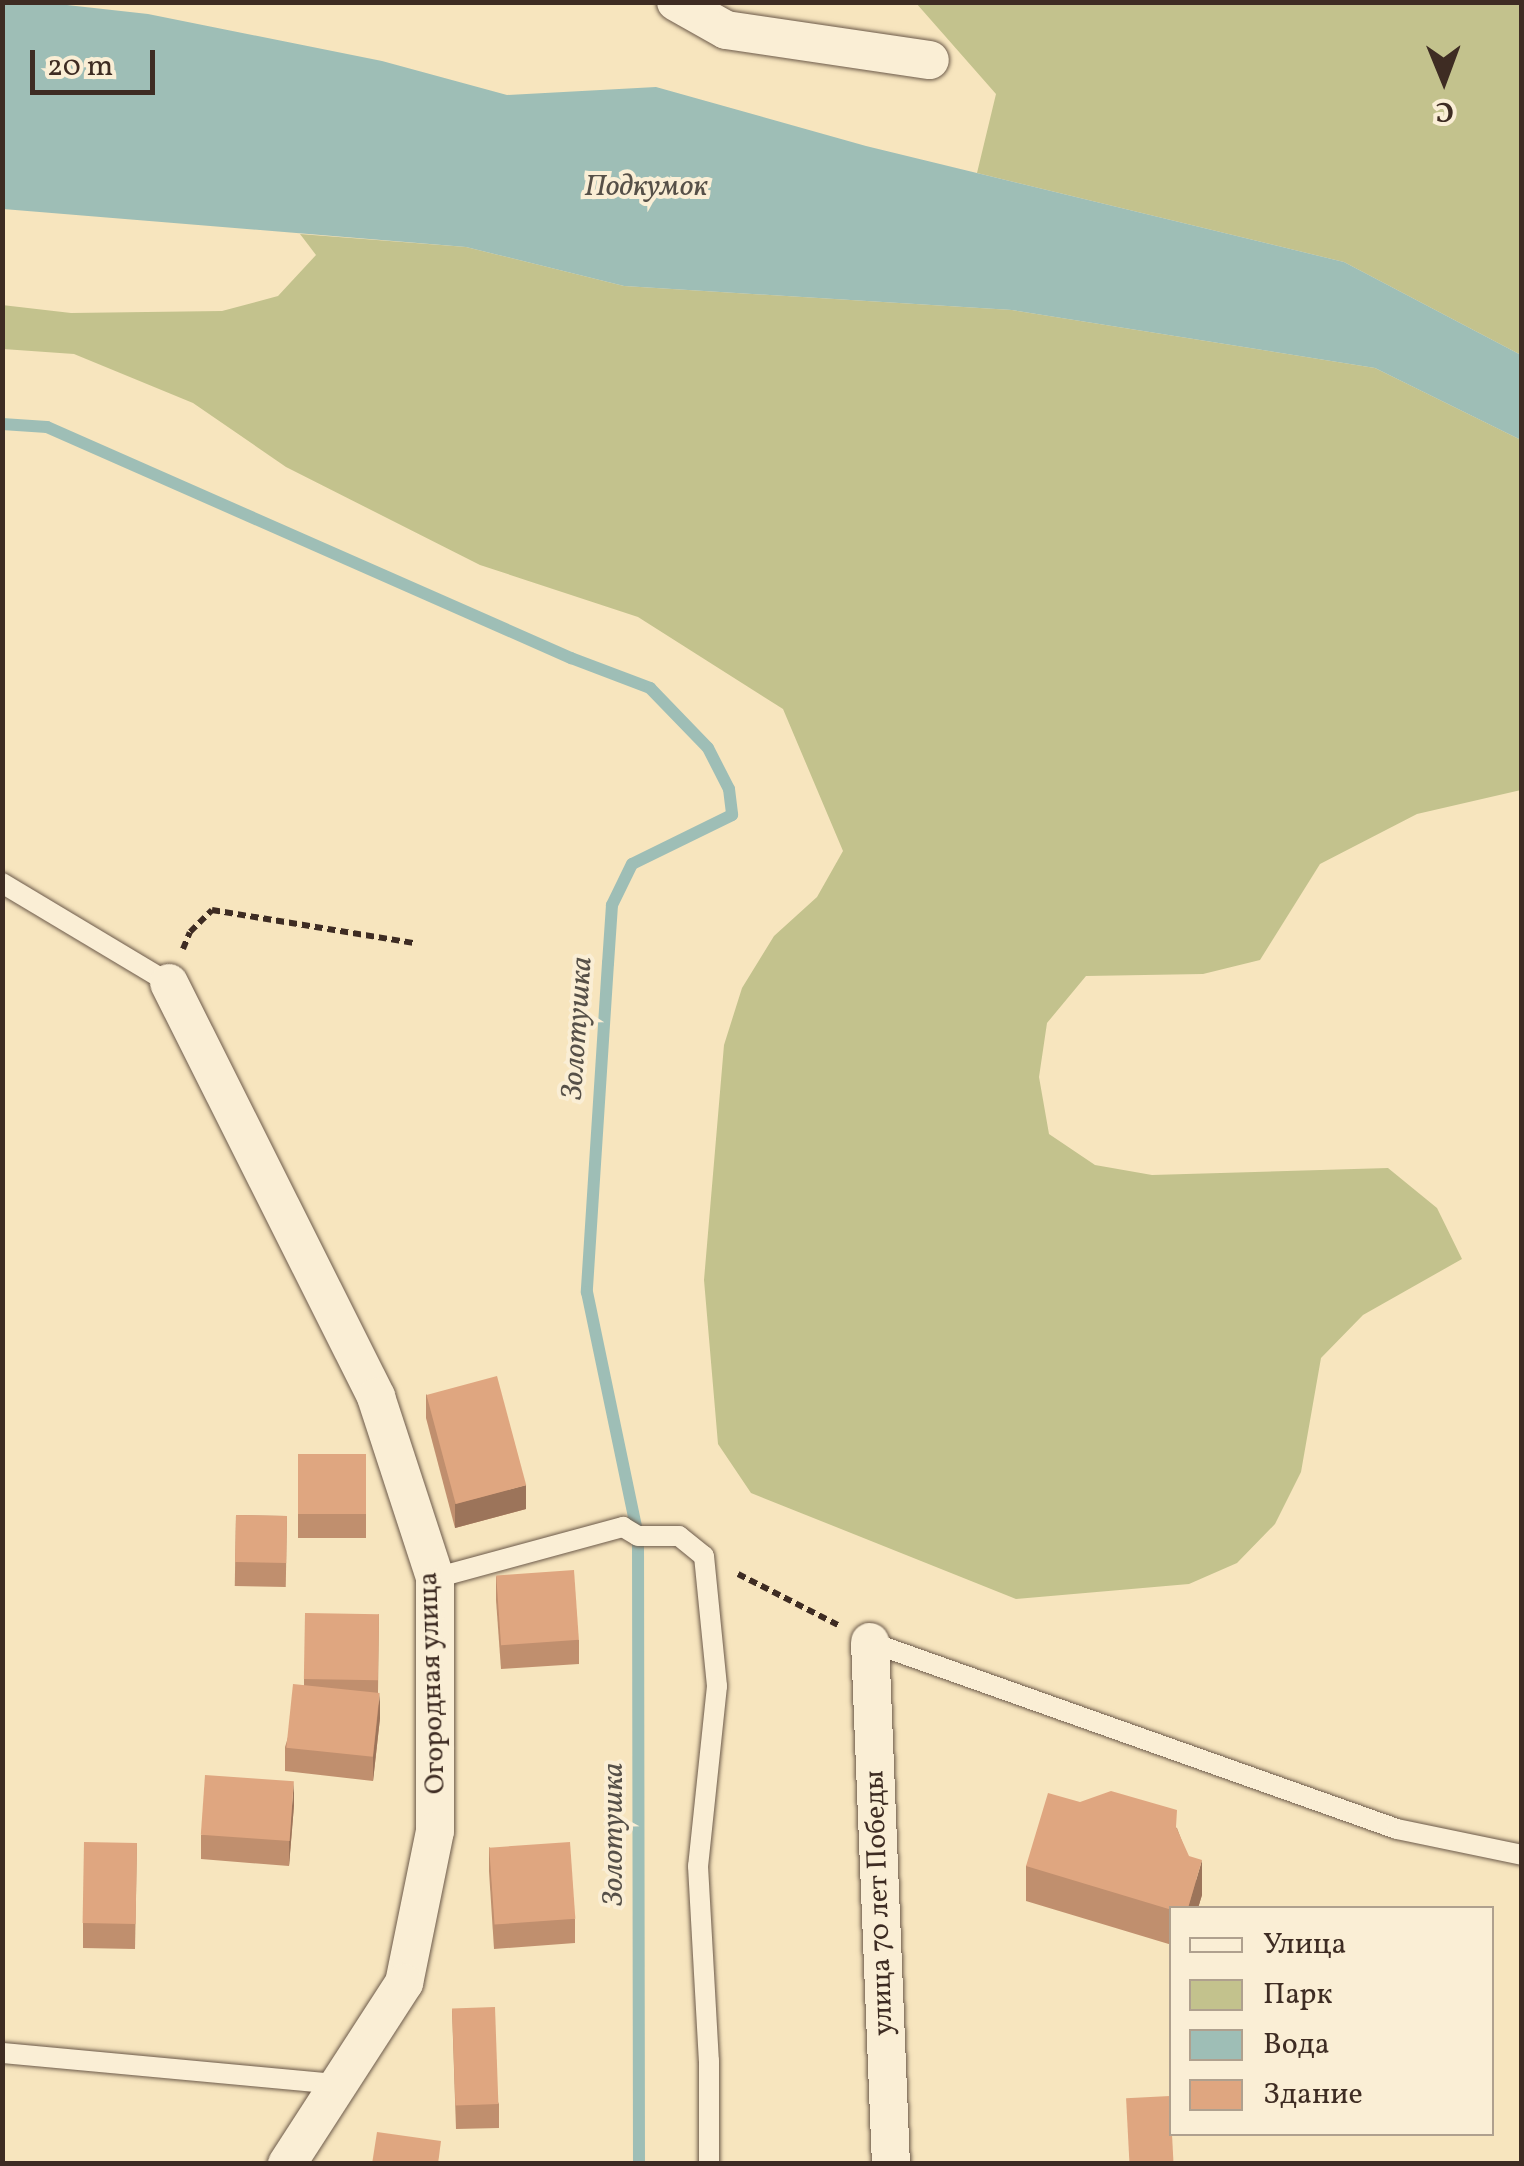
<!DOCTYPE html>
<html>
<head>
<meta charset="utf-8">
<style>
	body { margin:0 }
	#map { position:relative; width:1524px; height:2166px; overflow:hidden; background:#f7e5be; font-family:Vollkorn,serif }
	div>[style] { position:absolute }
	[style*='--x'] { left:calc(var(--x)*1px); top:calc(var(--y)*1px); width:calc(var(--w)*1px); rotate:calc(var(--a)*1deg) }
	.green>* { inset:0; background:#c3c28d }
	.water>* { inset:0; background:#9ebeb6 }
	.stream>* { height:12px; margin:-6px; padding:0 6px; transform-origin:6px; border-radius:6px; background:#9ebeb6 }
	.path>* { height:6px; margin-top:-3px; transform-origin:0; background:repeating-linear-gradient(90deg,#3e2c23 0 8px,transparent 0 13px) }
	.roads { filter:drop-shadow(0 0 2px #6c5a4a) drop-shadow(0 0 2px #6c5a4a) }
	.service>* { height:20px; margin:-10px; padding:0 10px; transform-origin:10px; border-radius:10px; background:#faeed5 }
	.minor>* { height:38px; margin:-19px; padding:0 19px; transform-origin:19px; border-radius:19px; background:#faeed5 }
	.wall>* { inset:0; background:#c08f6e; transform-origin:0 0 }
	.shaded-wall>* { inset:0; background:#9c745a }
	.building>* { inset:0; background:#dfa680; transform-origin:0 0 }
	span { translate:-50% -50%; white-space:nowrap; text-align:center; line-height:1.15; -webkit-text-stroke:8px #faeed5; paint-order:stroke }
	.street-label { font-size:28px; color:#3e2c23 }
	.water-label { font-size:30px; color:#565048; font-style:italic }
	.frame { position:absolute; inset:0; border:5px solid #3e2c23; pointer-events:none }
	.legend { position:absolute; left:1169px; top:1906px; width:325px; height:230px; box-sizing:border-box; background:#faeed5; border:2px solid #afa08e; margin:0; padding:12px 18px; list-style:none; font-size:30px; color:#3e2c23 }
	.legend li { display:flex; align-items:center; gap:20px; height:50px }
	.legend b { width:50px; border:2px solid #afa08e }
	.north { position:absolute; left:1394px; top:30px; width:100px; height:100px; -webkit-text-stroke:8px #faeed5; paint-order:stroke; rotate:179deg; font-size:28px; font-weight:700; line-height:40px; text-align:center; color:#3e2c23 }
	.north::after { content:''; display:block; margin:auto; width:35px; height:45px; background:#3e2c23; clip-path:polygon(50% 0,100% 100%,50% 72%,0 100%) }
	.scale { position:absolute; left:30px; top:50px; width:125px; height:45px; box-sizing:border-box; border:5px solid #3e2c23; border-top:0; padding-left:12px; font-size:30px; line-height:35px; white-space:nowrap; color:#3e2c23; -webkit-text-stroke:8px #faeed5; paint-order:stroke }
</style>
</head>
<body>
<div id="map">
	<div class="green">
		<i style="clip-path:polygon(916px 3px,1521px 3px,1521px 355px,1344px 262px,977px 173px,996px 94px)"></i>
		<i style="clip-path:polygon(300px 234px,466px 247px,624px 286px,1012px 310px,1375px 368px,1521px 440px,1521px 790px,1417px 814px,1320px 864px,1260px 960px,1203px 974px,1086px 976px,1047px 1023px,1039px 1077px,1049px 1134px,1095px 1165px,1152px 1175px,1388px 1168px,1437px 1208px,1462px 1259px,1363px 1315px,1321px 1358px,1301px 1472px,1275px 1524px,1237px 1563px,1189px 1584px,1016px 1599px,751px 1493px,718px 1444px,704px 1280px,724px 1045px,742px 988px,774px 936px,817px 897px,843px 851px,783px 709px,638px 617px,480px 565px,286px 467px,193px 403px,74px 354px,3px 349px,2px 305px,71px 313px,222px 311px,278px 296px,316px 255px)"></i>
	</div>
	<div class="water">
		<i style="clip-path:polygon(3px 2px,49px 3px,148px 14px,382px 61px,507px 95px,656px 87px,866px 146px,1344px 262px,1521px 355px,1521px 440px,1375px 368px,1012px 310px,624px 286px,466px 247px,3px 209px)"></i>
	</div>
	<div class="stream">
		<i style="--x:2;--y:424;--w:45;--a:3.8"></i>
		<i style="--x:47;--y:427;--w:573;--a:23.79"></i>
		<i style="--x:571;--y:658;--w:85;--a:20.8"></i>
		<i style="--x:650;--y:688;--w:83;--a:46"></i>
		<i style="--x:708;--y:748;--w:46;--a:62.9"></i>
		<i style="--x:729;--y:789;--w:26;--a:83"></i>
		<i style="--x:732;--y:815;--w:111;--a:153.9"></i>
		<i style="--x:632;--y:864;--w:46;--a:116"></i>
		<i style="--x:612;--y:905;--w:58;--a:93.9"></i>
		<i style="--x:608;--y:963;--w:330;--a:93.7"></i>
		<i style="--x:587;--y:1292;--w:249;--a:78.2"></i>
		<i style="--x:638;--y:1536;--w:628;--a:89.91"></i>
	</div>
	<div class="path">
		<i style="--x:183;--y:949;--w:18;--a:-68"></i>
		<i style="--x:190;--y:932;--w:31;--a:-45"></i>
		<i style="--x:212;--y:910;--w:205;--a:9.3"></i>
		<i style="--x:738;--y:1574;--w:112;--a:27"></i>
	</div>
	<div class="roads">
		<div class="service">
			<i style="--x:2;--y:883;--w:195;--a:30.9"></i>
			<i style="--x:435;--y:1578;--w:195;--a:-15.2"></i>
			<i style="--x:623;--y:1527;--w:17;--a:31"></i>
			<i style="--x:638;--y:1536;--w:41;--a:0"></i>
			<i style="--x:679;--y:1536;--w:32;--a:39"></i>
			<i style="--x:704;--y:1556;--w:131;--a:84.3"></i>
			<i style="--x:717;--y:1686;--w:181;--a:96"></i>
			<i style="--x:698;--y:1866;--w:195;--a:86.8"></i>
			<i style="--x:709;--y:2061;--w:103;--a:90"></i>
			<i style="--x:870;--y:1642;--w:559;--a:19.54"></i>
			<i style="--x:1397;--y:1829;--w:128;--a:11.7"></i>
			<i style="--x:2;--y:2053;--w:338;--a:5.3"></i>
		</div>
		<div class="minor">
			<i style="--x:676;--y:2;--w:57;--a:29.2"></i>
			<i style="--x:726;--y:30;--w:206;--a:8.4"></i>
			<i style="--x:169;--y:983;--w:463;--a:63.4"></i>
			<i style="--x:376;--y:1397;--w:190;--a:71.9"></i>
			<i style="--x:435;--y:1578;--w:253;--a:90"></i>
			<i style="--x:435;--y:1831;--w:155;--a:101.5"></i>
			<i style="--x:404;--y:1983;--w:216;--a:122.9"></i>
			<i style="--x:870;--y:1642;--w:522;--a:87.7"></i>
		</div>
	</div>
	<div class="wall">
		<i style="clip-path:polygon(426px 1394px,526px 1509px,455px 1528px,426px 1418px)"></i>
		<i style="left:298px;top:1454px;width:68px;height:84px"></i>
		<i style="left:236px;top:1515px;width:51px;height:71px;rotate:1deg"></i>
		<i style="clip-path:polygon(496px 1576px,579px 1640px,579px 1664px,501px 1669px,496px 1600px)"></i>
		<i style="clip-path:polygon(379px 1614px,378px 1693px,380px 1718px,373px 1781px,285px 1771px,285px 1747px,304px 1685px,304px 1679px)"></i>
		<i style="clip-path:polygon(1080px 1802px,1177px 1828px,1202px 1895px,1198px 1908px,1172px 1908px,1172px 1945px,1026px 1901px,1026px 1866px)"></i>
		<i style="clip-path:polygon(294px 1805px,289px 1866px,201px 1859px,201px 1835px)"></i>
		<i style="clip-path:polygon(137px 1843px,135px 1949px,83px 1948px,83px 1923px)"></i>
		<i style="clip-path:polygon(489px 1847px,575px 1919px,575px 1943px,494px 1949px,489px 1871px)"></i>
		<i style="clip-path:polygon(452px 2009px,499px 2104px,499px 2128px,456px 2129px)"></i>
	</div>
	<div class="shaded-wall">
		<i style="clip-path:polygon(526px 1485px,526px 1509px,455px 1528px,455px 1504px)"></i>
		<i style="clip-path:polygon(380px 1693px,380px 1718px,373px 1781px,373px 1757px)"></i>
		<i style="clip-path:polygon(294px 1781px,294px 1805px,289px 1866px,289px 1842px)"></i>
		<i style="clip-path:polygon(1202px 1860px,1202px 1895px,1198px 1908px,1188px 1908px)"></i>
	</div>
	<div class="building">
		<i style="left:497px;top:1376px;width:113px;height:73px;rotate:75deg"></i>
		<i style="left:298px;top:1454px;width:68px;height:60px"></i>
		<i style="left:236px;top:1515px;width:51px;height:47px;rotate:1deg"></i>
		<i style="left:574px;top:1570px;width:70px;height:78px;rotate:86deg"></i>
		<i style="left:305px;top:1613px;width:74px;height:66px;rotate:1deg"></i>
		<i style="left:293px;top:1684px;width:87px;height:64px;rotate:6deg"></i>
		<i style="left:205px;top:1775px;width:89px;height:60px;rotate:4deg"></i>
		<i style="clip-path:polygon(1111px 1791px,1177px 1810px,1176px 1827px,1189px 1856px,1202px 1860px,1188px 1908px,1172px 1910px,1026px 1866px,1048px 1793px,1080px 1802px)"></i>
		<i style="left:84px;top:1842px;width:53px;height:81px;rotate:1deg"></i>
		<i style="left:570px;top:1842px;width:77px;height:81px;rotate:86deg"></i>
		<i style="left:495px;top:2007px;width:97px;height:43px;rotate:88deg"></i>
		<i style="left:1170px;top:2096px;width:68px;height:44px;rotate:87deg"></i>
		<i style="clip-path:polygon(377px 2132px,441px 2141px,438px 2164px,372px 2164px)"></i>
	</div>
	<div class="street-label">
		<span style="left:433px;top:1683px;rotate:-92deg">Огородная улица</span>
		<span style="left:880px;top:1903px;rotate:-92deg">улица 70 лет Победы</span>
	</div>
	<div class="water-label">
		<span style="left:646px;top:187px">Подкумок</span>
		<span style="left:578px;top:1028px;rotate:-86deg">Золотушка</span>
		<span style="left:614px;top:1834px;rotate:-90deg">Золотушка</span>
	</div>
	<div class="frame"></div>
	<ul class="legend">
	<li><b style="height:12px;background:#faeed5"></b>Улица</li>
	<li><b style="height:28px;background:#c3c28d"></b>Парк</li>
	<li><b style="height:28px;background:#9ebeb6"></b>Вода</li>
	<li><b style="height:28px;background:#dfa680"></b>Здание</li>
	</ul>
	<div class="north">С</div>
	<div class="scale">20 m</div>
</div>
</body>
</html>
